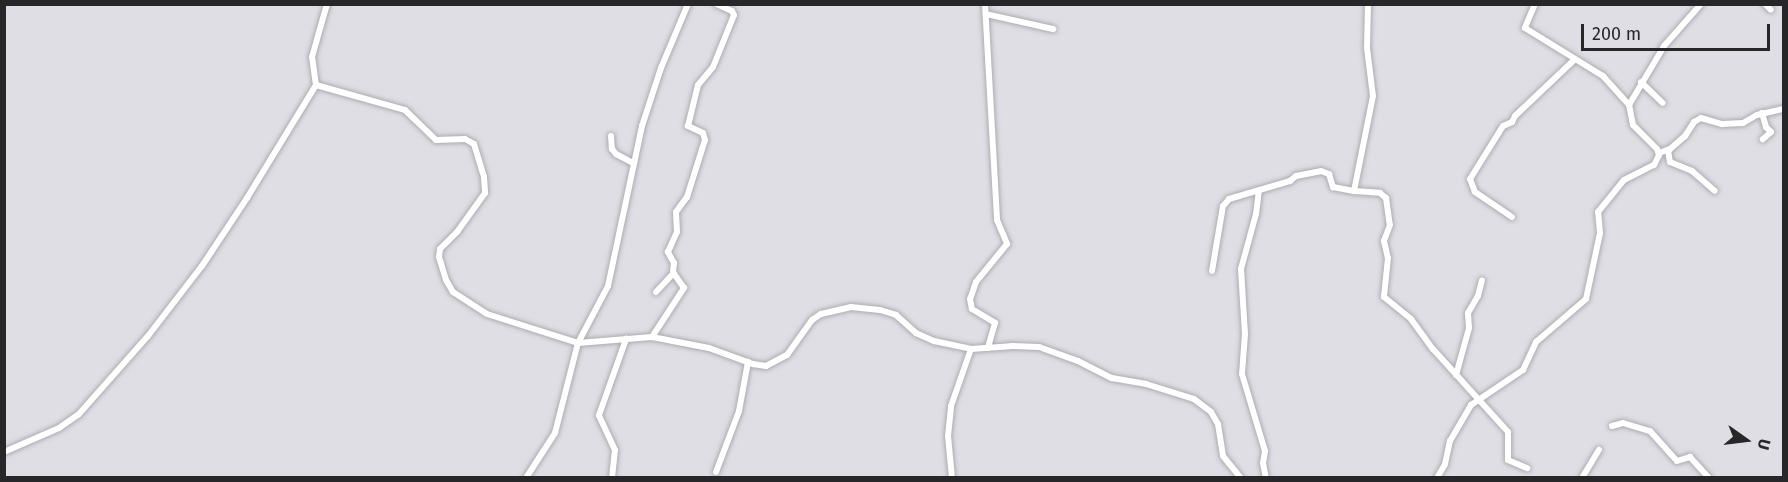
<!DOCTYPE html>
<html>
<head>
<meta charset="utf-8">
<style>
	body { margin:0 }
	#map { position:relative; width:1788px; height:482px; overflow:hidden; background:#dedee4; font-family:"Fira Sans",sans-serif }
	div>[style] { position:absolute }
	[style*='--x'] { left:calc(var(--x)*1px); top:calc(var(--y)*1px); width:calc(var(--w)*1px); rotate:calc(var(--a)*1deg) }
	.roads { filter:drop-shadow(0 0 2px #acacb2) drop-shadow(0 0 2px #acacb2) }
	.street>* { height:6px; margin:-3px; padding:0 3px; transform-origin:3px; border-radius:3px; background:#fff }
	span { translate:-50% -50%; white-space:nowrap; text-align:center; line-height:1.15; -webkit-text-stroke:5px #dedee4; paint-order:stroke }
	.frame { position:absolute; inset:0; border:6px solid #272729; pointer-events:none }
	.north { position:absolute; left:1716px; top:410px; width:60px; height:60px; -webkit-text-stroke:4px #dedee4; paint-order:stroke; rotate:104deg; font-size:16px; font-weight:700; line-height:24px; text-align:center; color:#272729 }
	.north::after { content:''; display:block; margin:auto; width:21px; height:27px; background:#272729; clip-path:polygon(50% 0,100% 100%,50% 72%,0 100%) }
	.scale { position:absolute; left:1581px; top:24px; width:189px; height:27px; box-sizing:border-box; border:3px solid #272729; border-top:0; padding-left:8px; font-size:18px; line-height:21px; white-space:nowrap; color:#272729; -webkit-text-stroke:4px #dedee4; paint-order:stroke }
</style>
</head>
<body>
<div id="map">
	<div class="roads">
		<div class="street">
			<i style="--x:985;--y:4;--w:216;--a:86.8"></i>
			<i style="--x:997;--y:220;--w:26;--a:67"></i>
			<i style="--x:1007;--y:244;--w:49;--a:129.2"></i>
			<i style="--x:976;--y:282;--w:18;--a:109"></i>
			<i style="--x:970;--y:299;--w:10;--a:79"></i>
			<i style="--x:972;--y:309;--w:27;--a:31"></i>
			<i style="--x:995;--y:323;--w:26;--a:106"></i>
			<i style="--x:1368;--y:4;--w:44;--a:91.3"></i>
			<i style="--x:1367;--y:48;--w:48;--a:82.9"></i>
			<i style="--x:1373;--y:96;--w:97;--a:101.3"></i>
			<i style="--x:1354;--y:191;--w:26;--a:4"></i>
			<i style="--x:1380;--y:193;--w:8;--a:40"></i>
			<i style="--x:1386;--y:198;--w:27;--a:82"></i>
			<i style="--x:1390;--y:225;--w:17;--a:111"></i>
			<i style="--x:1384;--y:241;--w:17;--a:77"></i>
			<i style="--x:1388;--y:258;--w:39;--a:96"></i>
			<i style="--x:1384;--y:297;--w:35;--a:39"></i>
			<i style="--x:1411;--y:319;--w:37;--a:54"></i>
			<i style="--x:1433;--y:349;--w:112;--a:47.9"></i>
			<i style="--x:1508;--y:432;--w:28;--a:90"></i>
			<i style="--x:1508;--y:460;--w:21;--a:23"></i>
			<i style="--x:1535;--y:4;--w:26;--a:113"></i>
			<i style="--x:1525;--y:28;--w:92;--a:31.6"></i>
			<i style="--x:1603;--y:76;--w:39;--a:48"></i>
			<i style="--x:1765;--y:4;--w:8;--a:45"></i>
			<i style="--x:986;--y:14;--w:69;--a:12.6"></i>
			<i style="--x:1641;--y:82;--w:30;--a:44"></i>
			<i style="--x:316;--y:85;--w:28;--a:-98"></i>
			<i style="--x:312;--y:57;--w:55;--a:-74.2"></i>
			<i style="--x:1762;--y:113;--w:15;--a:74"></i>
			<i style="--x:1766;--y:127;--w:7;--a:45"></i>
			<i style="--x:1771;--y:132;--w:11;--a:139"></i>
			<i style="--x:611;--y:136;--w:13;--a:86"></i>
			<i style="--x:612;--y:149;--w:6;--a:51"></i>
			<i style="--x:616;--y:154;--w:19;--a:28"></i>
			<i style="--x:1668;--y:150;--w:12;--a:81"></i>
			<i style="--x:1670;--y:162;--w:24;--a:22"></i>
			<i style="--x:1692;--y:171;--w:30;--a:41"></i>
			<i style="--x:1659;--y:153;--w:12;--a:-20"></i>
			<i style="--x:1670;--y:149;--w:20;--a:-41"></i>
			<i style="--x:1685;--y:136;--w:17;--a:-57"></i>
			<i style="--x:1694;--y:122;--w:8;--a:-30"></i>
			<i style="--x:1701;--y:118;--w:22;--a:16"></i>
			<i style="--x:1722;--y:124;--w:21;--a:-3"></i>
			<i style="--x:1743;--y:123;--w:16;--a:-30"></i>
			<i style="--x:1757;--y:115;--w:28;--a:-13"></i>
			<i style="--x:1259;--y:190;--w:24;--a:97"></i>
			<i style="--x:1256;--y:214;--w:57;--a:105.3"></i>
			<i style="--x:1241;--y:269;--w:65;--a:86.5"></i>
			<i style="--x:1245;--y:334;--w:40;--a:94.3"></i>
			<i style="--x:1242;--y:374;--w:80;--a:73.4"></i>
			<i style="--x:1265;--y:451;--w:12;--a:99"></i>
			<i style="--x:1263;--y:463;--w:15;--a:79"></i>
			<i style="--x:1512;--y:217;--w:45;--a:-146"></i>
			<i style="--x:1475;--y:192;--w:14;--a:-111"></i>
			<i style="--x:1470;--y:179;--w:62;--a:-58.1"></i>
			<i style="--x:1503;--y:126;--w:10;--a:-24"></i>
			<i style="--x:1512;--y:122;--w:7;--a:-63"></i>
			<i style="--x:1515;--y:116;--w:81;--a:-43.5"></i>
			<i style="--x:1212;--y:271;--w:66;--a:-80.4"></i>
			<i style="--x:1223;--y:206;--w:9;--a:-49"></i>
			<i style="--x:1229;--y:199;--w:64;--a:-16.4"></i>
			<i style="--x:1290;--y:181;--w:8;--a:-40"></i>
			<i style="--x:1296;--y:176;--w:25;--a:-11"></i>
			<i style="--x:1321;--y:171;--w:9;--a:21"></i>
			<i style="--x:1329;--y:174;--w:14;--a:73"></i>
			<i style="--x:1333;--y:187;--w:21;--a:11"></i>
			<i style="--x:656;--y:292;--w:26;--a:-47"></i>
			<i style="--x:652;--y:337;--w:59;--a:-56.9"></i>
			<i style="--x:684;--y:288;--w:19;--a:-125"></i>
			<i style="--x:673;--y:272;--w:9;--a:-84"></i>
			<i style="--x:674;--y:263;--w:13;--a:-119"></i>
			<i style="--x:668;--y:252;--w:22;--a:-66"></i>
			<i style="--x:677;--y:232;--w:20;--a:-93"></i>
			<i style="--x:676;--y:212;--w:19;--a:-54"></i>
			<i style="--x:687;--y:197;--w:60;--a:-72.5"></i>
			<i style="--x:705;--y:140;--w:7;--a:-106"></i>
			<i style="--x:703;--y:133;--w:17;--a:-155"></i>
			<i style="--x:688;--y:126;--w:42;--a:-76.3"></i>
			<i style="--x:698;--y:85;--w:23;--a:-50"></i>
			<i style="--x:713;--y:67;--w:56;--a:-68"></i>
			<i style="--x:734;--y:15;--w:4;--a:-117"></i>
			<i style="--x:732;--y:11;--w:17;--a:-156"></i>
			<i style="--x:1456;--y:375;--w:49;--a:-74.5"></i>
			<i style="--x:1469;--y:328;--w:15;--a:-94"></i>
			<i style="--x:1468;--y:313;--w:20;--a:-60"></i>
			<i style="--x:1478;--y:296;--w:16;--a:-76"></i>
			<i style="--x:1612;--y:426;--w:11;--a:-15"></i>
			<i style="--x:1623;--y:423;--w:28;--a:17"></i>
			<i style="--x:1650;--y:431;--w:40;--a:48"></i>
			<i style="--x:1677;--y:461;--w:14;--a:-17"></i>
			<i style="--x:1690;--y:457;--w:28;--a:48"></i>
			<i style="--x:4;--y:452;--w:60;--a:-23.6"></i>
			<i style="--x:59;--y:428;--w:24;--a:-35"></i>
			<i style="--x:79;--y:414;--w:104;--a:-48.5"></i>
			<i style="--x:148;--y:336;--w:88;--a:-52.4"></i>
			<i style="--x:202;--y:266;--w:82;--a:-56.5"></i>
			<i style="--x:247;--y:198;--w:132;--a:-58.6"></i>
			<i style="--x:316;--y:85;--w:92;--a:15.7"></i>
			<i style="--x:405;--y:110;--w:43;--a:44.1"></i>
			<i style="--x:436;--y:140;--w:29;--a:-2"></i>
			<i style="--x:465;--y:139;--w:10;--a:29"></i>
			<i style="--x:474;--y:144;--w:34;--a:73"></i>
			<i style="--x:484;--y:177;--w:16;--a:86"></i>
			<i style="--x:485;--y:193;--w:48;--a:125.7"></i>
			<i style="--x:457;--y:232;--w:24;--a:135"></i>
			<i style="--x:440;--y:249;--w:8;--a:97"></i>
			<i style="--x:439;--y:257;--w:24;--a:73"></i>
			<i style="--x:446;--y:280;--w:14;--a:60"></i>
			<i style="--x:453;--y:292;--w:40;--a:32.9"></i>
			<i style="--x:487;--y:314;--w:96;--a:17.7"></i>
			<i style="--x:578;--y:343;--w:74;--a:-4.6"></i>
			<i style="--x:652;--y:337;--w:58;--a:10.9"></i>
			<i style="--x:709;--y:348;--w:47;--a:20"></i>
			<i style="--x:753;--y:364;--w:13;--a:9"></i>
			<i style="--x:766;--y:366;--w:24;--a:-28"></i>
			<i style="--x:787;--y:355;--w:43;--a:-54.5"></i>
			<i style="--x:812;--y:320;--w:11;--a:-34"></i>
			<i style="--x:821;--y:314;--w:31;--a:-13"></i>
			<i style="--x:851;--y:307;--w:29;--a:6"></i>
			<i style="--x:880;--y:310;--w:17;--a:17"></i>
			<i style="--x:896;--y:315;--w:27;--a:42"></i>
			<i style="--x:916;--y:333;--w:20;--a:24"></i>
			<i style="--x:934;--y:341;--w:38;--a:12"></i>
			<i style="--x:971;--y:349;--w:42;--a:-4.1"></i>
			<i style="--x:1013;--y:346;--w:26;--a:2"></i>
			<i style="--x:1039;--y:347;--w:41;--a:19.7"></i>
			<i style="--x:1078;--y:361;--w:38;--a:27"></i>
			<i style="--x:1112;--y:378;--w:35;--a:10"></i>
			<i style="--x:1146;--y:384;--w:50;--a:17.4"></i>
			<i style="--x:1194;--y:399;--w:21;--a:37"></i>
			<i style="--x:1211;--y:412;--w:14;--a:60"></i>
			<i style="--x:1218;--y:424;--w:32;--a:81"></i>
			<i style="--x:1223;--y:456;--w:28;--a:51"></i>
			<i style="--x:716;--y:472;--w:65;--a:-69.3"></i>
			<i style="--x:739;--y:411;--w:50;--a:-79.6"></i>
			<i style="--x:526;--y:478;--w:54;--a:-57.2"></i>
			<i style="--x:555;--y:433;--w:93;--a:-75.7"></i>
			<i style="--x:578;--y:343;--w:64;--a:-62.2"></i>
			<i style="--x:608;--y:286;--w:164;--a:-78"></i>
			<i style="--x:642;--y:126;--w:61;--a:-71.9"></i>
			<i style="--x:661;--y:68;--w:69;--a:-67.1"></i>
			<i style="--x:612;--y:478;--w:28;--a:-84"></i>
			<i style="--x:615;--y:450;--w:38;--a:-115"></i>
			<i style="--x:599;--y:415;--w:81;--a:-70.4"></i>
			<i style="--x:952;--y:478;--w:42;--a:-95.4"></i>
			<i style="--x:948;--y:436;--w:30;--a:-84"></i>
			<i style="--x:951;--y:406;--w:60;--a:-70.7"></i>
			<i style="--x:1437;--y:478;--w:16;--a:-60"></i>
			<i style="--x:1445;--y:464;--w:24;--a:-78"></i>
			<i style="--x:1450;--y:441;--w:42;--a:-59.7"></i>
			<i style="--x:1471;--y:405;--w:63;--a:-33.9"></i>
			<i style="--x:1523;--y:370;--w:31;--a:-65"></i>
			<i style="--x:1536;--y:342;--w:66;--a:-40.7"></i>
			<i style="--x:1586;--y:299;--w:67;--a:-78"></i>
			<i style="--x:1600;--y:233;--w:21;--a:-95"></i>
			<i style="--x:1598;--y:212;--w:41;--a:-50.9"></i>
			<i style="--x:1624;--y:180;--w:34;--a:-27"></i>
			<i style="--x:1654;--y:165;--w:11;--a:-63"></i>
			<i style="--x:1659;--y:155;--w:6;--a:-108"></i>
			<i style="--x:1657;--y:149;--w:34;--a:-135"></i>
			<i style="--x:1633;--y:125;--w:20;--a:-101"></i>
			<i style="--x:1629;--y:105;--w:69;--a:-59.3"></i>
			<i style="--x:1664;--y:46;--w:56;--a:-48.6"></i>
			<i style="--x:1582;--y:478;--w:33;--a:-59"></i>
		</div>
	</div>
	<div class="frame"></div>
	<div class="north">U</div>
	<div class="scale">200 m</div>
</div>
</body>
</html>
